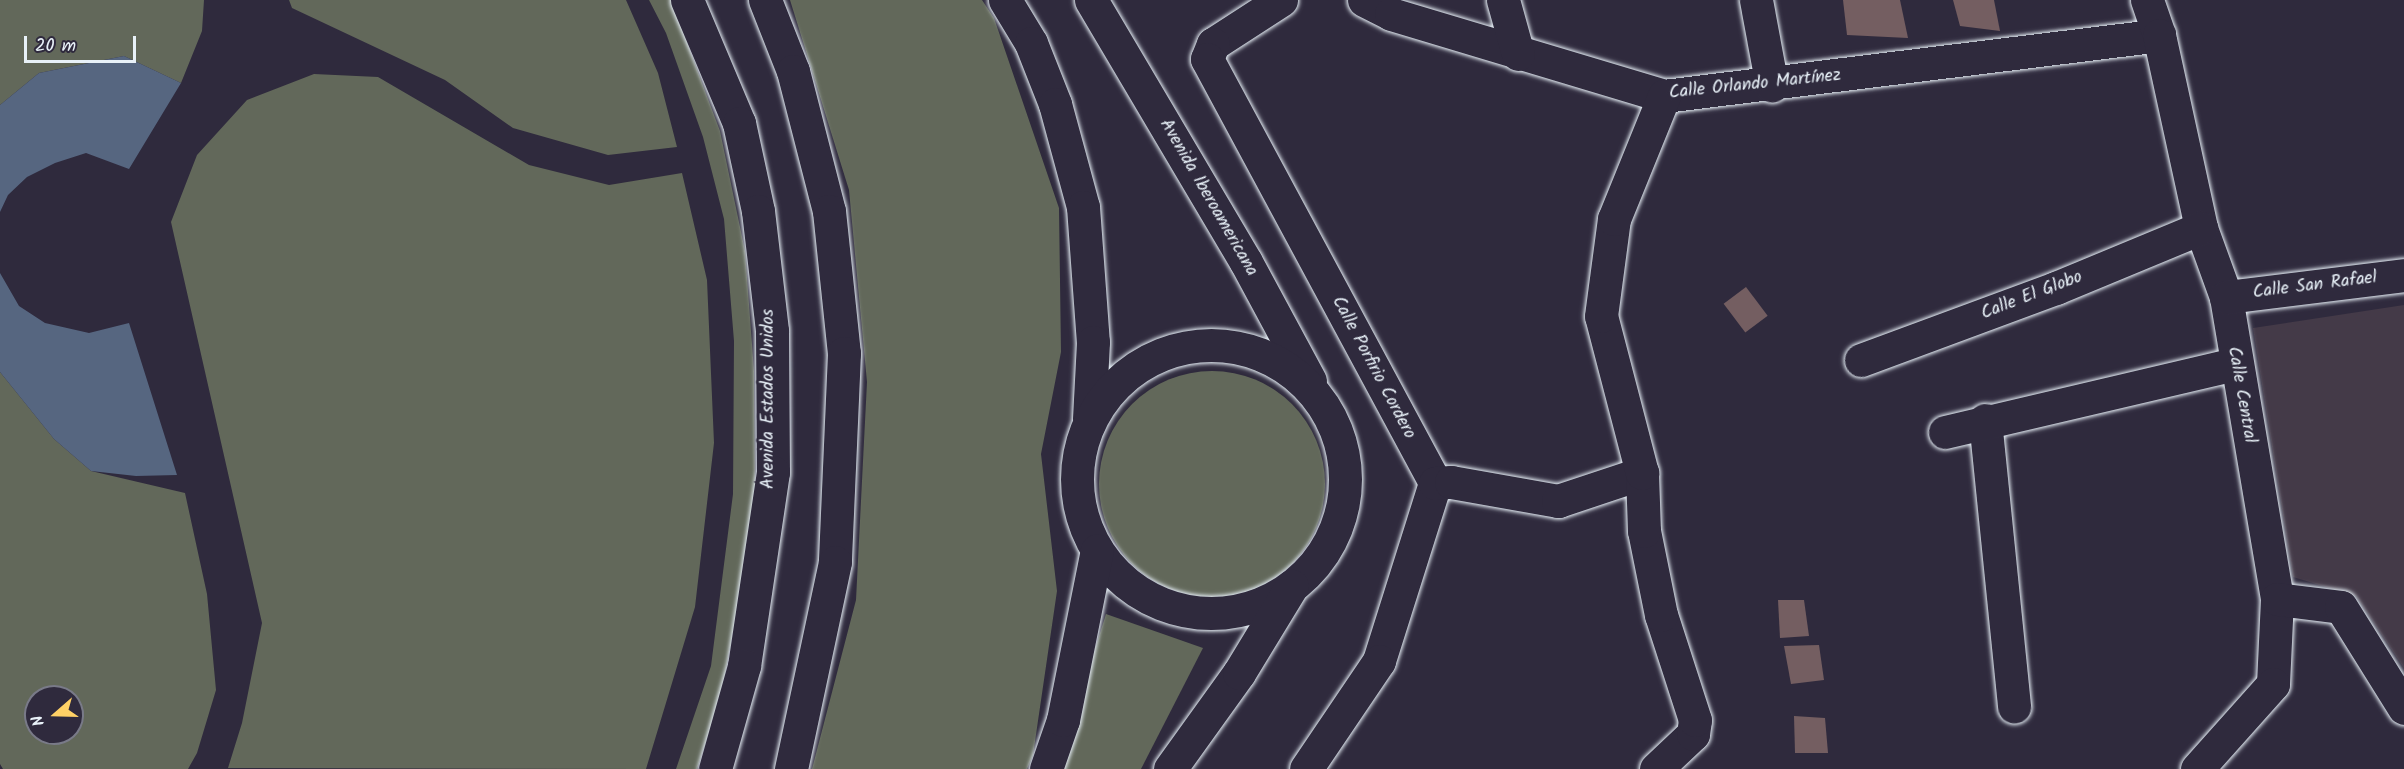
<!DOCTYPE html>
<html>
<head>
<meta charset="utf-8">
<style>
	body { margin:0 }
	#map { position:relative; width:2404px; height:769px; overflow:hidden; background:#2f2a3d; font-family:Kalam,sans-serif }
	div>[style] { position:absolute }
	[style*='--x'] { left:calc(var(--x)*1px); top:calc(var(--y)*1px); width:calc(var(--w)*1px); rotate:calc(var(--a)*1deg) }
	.built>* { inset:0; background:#443a48 }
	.green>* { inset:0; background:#62685a }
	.round { border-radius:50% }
	.water>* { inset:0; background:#566680 }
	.building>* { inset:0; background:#745e61; transform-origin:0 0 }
	.roads { filter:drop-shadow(0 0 2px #e8f1f8) drop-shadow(0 0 2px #e8f1f8) }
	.minor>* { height:33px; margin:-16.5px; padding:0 16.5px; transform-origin:16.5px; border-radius:16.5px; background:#2f2a3d }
	.minor>.ring { margin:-16.5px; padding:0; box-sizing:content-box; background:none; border:33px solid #2f2a3d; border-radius:50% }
	span { translate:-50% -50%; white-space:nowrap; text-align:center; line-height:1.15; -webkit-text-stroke:5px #2f2a3d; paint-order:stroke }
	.street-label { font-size:18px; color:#e8f1f8 }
	.north { position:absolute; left:24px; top:685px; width:60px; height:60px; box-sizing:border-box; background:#2f2a3d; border:2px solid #797a88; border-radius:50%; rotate:250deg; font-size:16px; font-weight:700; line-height:24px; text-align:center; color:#e8f1f8 }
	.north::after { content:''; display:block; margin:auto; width:21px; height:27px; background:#ffd166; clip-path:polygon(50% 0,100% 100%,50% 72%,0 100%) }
	.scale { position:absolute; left:24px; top:36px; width:112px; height:27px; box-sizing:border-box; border:3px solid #e8f1f8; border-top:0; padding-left:8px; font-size:18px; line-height:21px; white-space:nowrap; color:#e8f1f8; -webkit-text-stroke:4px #2f2a3d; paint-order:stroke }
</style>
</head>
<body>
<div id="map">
	<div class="built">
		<i style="clip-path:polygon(2404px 305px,2404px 668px,2356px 596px,2293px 577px,2253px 328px)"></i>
	</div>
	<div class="green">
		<i style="clip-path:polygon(0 0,204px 0,202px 31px,181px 83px,124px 56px,39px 73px,0 105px)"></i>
		<i style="clip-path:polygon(289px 0,626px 0,658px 73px,677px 147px,608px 155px,513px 128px,445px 80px,292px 8px)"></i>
		<i style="clip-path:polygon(649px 0,671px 0,720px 131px,745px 251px,754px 371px,755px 487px,738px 605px,721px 695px,697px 769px,676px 769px,711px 666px,733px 494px,734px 341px,724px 219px,703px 137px,666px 33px)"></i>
		<i style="clip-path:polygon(790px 0,982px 0,994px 18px,1059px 208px,1061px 352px,1041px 454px,1057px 591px,1033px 755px,1027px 769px,812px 769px,856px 600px,867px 382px,849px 190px)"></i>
		<i style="clip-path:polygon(314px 74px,378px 77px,529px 165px,609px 185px,682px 173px,707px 280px,714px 443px,695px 607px,646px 769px,228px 768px,242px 723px,262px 623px,171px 222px,197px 155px,247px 100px)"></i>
		<i class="round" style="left:1099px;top:371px;width:226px;height:226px"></i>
		<i style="clip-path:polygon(evenodd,0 372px,54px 439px,91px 471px,185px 493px,207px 594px,216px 690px,197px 753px,188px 769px,3px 769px,0 764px,0 372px,36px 697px,72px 697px,72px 733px,36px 733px,36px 697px)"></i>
		<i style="clip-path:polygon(1106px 614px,1203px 648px,1141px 769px,1057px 769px)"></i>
	</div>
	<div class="water">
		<i style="clip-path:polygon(124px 56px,181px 83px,129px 169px,86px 153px,55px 163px,27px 177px,8px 195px,0 212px,0 105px,39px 73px)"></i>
		<i style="clip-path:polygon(0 273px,19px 306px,45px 323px,89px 333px,129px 323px,177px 475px,136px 476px,91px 471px,54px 439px,0 372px)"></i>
	</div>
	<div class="building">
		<i style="clip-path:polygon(1843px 0,1900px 0,1908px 38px,1847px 35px)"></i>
		<i style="clip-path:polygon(1953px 0,1994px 0,2000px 31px,1960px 26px)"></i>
		<i style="left:1746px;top:287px;width:36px;height:28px;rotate:53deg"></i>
		<i style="clip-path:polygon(1778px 600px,1804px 600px,1809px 636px,1780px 638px)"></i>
		<i style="clip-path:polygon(1819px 645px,1824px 680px,1791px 684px,1784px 646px)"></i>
		<i style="clip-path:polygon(1794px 716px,1825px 718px,1828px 753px,1795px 753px)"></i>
	</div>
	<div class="roads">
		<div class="minor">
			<i style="--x:687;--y:0;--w:134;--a:67.1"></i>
			<i style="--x:739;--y:123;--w:90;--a:77.8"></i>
			<i style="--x:758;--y:211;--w:121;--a:83.3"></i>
			<i style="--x:772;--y:331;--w:141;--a:89.6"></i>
			<i style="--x:773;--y:472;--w:196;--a:98.5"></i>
			<i style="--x:744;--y:666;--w:107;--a:105.7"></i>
			<i style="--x:765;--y:0;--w:76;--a:68.5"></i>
			<i style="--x:793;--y:71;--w:145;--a:75.6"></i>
			<i style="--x:829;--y:211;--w:143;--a:84"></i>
			<i style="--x:844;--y:353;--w:209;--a:92.5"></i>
			<i style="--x:835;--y:562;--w:212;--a:102"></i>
			<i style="--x:1005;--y:0;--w:50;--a:58.8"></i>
			<i style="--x:1031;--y:43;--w:66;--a:68.5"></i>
			<i style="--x:1055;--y:104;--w:107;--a:74.8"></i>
			<i style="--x:1083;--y:207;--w:135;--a:85.8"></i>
			<i style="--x:1093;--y:342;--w:77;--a:93"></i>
			<i style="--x:1091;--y:0;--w:304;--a:59.4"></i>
			<i style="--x:1246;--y:262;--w:135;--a:61.7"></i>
			<i style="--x:1281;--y:0;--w:81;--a:147.1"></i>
			<i style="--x:1213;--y:44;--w:16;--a:112"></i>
			<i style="--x:1207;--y:59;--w:481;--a:61.7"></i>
			<i style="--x:1435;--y:483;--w:187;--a:107.5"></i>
			<i style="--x:1379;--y:661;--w:130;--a:124.1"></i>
			<i style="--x:1364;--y:0;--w:30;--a:27"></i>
			<i style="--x:1391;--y:14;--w:285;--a:16.7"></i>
			<i style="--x:1664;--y:96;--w:499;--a:-7"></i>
			<i style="--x:1503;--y:0;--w:56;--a:74.5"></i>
			<i style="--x:1756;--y:0;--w:87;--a:79.5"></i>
			<i style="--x:2147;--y:0;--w:37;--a:71"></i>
			<i style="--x:2159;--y:35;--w:198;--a:77.7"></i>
			<i style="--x:2201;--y:228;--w:73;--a:70.1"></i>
			<i style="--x:2226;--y:297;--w:306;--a:80.4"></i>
			<i style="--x:2277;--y:599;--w:85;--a:92.7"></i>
			<i style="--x:2273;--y:684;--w:114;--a:131.8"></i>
			<i style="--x:2226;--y:297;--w:179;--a:-7"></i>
			<i class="ring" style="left:1077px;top:345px;width:235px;height:235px"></i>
			<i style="--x:1861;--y:360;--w:208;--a:-20.3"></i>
			<i style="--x:2056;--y:288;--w:157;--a:-22.5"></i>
			<i style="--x:1985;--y:420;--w:288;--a:84.2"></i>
			<i style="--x:1945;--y:432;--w:298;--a:-13.2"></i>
			<i style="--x:1435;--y:483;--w:16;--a:-4"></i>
			<i style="--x:1451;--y:482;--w:109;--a:10.1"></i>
			<i style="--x:1558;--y:501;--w:89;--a:-18.4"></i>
			<i style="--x:2277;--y:599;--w:64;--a:7.1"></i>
			<i style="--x:2341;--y:607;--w:119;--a:58"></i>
			<i style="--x:1046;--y:769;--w:52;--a:-70.9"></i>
			<i style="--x:1063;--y:720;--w:173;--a:-78.7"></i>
			<i style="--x:1170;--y:769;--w:118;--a:-54.3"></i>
			<i style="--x:1239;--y:673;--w:102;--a:-58.7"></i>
			<i style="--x:1656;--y:769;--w:51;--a:-43.4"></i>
			<i style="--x:1693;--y:734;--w:14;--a:-82"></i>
			<i style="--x:1695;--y:720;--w:110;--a:-107.9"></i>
			<i style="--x:1661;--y:615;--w:86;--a:-101.4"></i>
			<i style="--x:1644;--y:531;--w:58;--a:-92"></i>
			<i style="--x:1642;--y:473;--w:162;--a:-104.6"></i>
			<i style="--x:1601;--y:316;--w:98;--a:-82.4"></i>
			<i style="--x:1614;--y:219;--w:133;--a:-67.9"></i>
		</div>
	</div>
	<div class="street-label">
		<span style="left:1755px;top:85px;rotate:-6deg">Calle Orlando Martínez</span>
		<span style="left:1208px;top:198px;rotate:60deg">Avenida Iberoamericana</span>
		<span style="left:2315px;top:286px;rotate:-7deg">Calle San Rafael</span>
		<span style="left:2032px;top:296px;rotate:-21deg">Calle El Globo</span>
		<span style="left:1373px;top:368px;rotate:62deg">Calle Porfirio Cordero</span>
		<span style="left:2241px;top:395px;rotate:80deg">Calle Central</span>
		<span style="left:769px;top:399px;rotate:-90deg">Avenida Estados Unidos</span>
	</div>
	<div class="north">N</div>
	<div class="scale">20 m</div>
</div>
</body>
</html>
